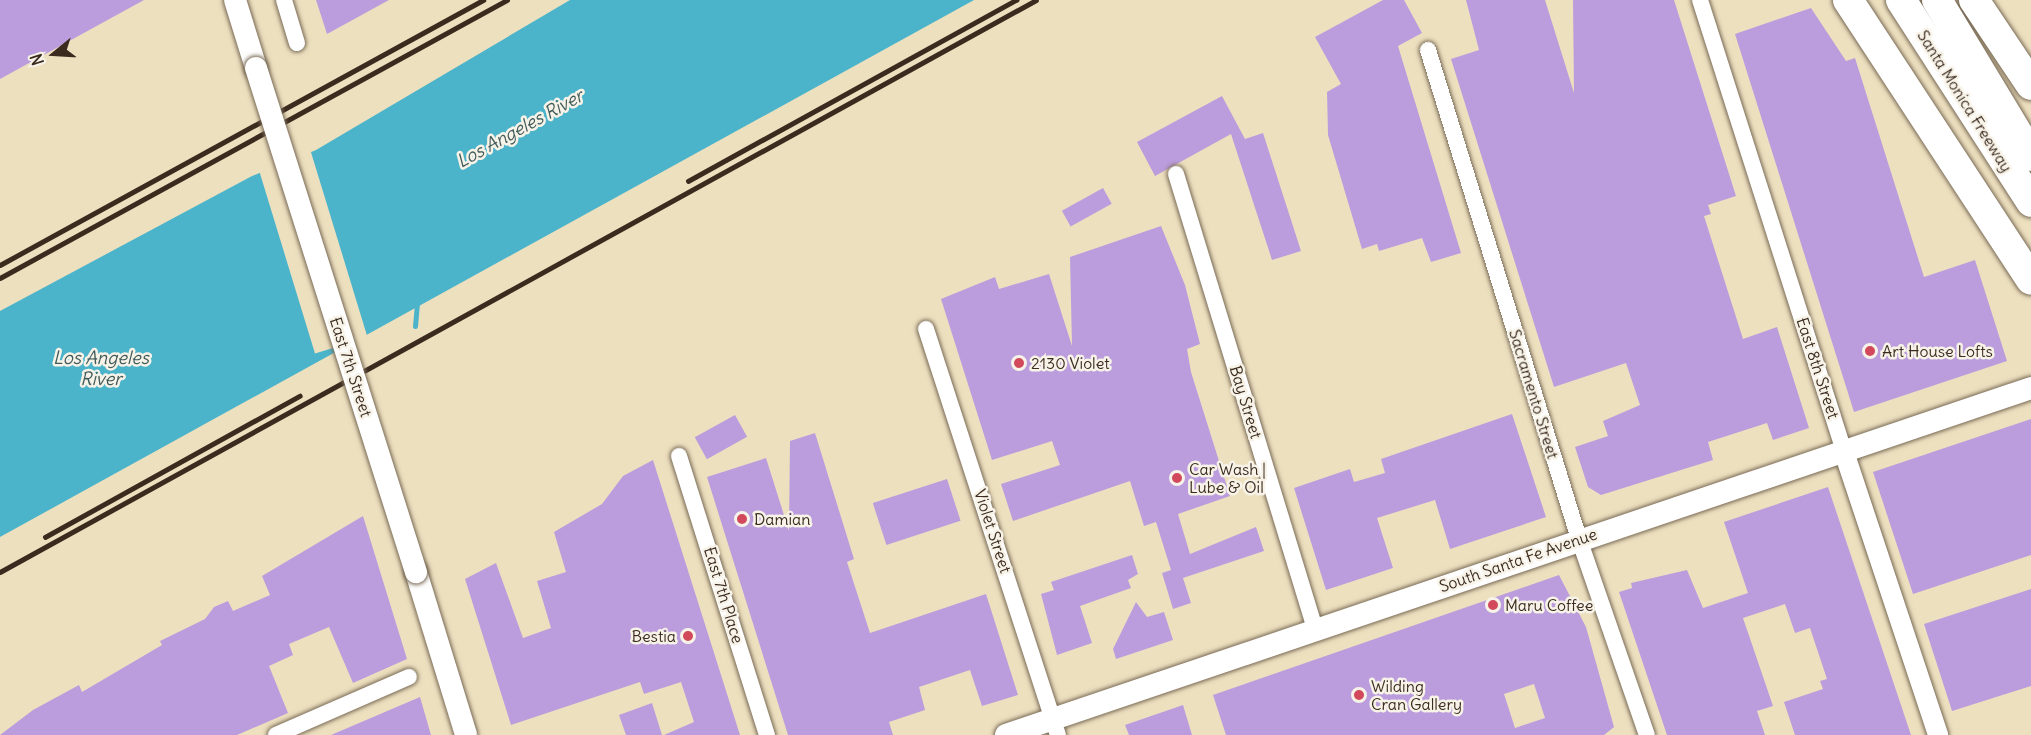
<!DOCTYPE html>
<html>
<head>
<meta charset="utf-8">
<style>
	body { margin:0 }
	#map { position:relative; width:2031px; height:735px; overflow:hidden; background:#ede0bf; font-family:Delius,sans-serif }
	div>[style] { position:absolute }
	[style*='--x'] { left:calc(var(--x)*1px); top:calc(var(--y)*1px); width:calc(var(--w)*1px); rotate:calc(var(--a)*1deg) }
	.water>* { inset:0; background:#4cb4ca }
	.pier>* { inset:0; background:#ede0bf; transform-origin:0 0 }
	.stream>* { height:5px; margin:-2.5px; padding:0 2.5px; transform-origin:2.5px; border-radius:2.5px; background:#4cb4ca }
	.building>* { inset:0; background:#bb9ddd; transform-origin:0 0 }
	.roads { filter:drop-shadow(0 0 2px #796a56) drop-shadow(0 0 2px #796a56) }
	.minor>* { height:16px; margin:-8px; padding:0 8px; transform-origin:8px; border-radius:8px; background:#fff }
	.tertiary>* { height:20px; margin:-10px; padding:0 10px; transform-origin:10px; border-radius:10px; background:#fff }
	.secondary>* { height:22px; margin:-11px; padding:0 11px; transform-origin:11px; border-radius:11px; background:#fff }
	.motorway>* { height:30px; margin:-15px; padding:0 15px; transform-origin:15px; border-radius:15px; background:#fff }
	.rail>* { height:4.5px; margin:-2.25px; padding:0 2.25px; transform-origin:2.25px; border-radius:2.25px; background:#3b2a1e }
	.bridges { filter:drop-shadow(0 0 2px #796a56) drop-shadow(0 0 2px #796a56) }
	.secondary-bridge>* { height:22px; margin:-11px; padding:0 11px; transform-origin:11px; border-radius:11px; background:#fff }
	.dots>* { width:16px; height:16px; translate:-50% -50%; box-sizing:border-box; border:3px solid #f7f3e8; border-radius:50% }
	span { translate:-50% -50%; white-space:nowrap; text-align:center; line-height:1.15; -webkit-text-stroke:5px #f7f3e8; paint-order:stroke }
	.street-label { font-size:16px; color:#3b2a1e }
	.poi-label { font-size:16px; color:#3b2a1e }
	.left { translate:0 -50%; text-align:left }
	.right { translate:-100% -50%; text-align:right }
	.water-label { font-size:18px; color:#415a5a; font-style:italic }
	.north { position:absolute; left:24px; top:24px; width:60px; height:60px; -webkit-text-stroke:4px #f7f3e8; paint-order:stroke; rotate:252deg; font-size:16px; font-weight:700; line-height:24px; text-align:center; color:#3b2a1e }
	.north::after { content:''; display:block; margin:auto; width:21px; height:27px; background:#3b2a1e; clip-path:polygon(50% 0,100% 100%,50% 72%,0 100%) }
</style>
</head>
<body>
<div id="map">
	<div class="water">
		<i style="clip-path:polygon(570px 0,974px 0,0 537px,0 311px,252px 176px,316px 150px)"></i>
	</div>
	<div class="pier">
		<i style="left:310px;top:149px;width:197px;height:55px;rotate:73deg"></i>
	</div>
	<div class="stream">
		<i style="--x:415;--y:326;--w:25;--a:-85"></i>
	</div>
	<div class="building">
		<i style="clip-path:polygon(0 0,144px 0,0 79px)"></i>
		<i style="clip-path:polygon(316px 0,389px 0,327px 34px)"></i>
		<i style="clip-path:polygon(1383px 0,1404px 0,1422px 33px,1398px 46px,1461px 253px,1431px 262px,1422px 238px,1379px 251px,1377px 244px,1362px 249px,1328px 135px,1327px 92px,1341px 84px,1315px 37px)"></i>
		<i style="clip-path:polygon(1466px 0,1545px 0,1574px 93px,1573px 0,1674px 0,1736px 196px,1708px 205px,1711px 214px,1704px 216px,1743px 339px,1777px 327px,1809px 428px,1773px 440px,1767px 423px,1708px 442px,1713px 460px,1601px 495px,1588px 487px,1575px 447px,1608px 436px,1603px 421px,1640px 405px,1626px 363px,1554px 387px,1451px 59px,1479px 50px)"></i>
		<i style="clip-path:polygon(1811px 8px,1846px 61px,1855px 58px,1924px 277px,1975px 260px,2007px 361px,1854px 412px,1735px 34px)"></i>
		<i style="clip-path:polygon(1222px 96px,1245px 139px,1263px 133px,1301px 251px,1272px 260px,1231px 134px,1155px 176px,1137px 142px)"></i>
		<i style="left:1103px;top:188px;width:18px;height:47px;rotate:61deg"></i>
		<i style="clip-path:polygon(1161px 226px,1185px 285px,1200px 344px,1187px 349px,1191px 372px,1230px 496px,1178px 514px,1190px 554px,1256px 527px,1264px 551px,1183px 578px,1191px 603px,1173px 609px,1162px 573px,1171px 570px,1156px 522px,1144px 526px,1130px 481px,1013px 521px,1001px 484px,1060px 465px,1052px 441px,992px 460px,941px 299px,995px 277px,999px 289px,1049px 274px,1072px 346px,1070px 257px)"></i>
		<i style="clip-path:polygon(1512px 414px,1546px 517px,1450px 549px,1435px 500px,1377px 518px,1393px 568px,1326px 590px,1294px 488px,1350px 469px,1354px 482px,1385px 473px,1381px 459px)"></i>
		<i style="left:735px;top:415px;width:25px;height:46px;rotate:61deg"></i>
		<i style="clip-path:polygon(2031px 419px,2031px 555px,1913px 594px,1873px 472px)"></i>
		<i style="clip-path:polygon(815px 433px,854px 559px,847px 562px,870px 633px,986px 594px,1018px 695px,982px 706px,970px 670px,919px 687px,925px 710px,889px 722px,893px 735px,788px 735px,707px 477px,766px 458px,789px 531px,790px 441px)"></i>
		<i style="clip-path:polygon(653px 460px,740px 735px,664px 735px,694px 722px,681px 682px,644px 694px,640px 682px,511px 725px,465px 579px,496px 563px,523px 638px,551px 628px,537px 581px,566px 572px,554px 532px,602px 504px,623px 476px)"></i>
		<i style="left:947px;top:479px;width:44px;height:78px;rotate:72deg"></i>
		<i style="clip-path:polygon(1828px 487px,1911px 735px,1795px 735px,1784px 702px,1823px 689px,1820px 681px,1827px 679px,1810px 628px,1795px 633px,1785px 604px,1743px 618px,1773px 706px,1757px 711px,1765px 735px,1667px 735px,1619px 592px,1632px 588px,1631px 583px,1687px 570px,1703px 608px,1748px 593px,1724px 522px)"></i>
		<i style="clip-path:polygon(363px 516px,407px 659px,353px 683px,329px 627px,289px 644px,293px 655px,269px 666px,288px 713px,237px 735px,0 735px,33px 710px,79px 685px,82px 692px,162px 645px,160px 641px,205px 619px,214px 607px,228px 601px,233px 611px,270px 595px,262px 576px)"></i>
		<i style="clip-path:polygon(1132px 555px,1138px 574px,1128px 580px,1131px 588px,1080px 606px,1092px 643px,1057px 655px,1041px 594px,1054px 590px,1051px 582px)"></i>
		<i style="clip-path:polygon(evenodd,1559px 575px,1586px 627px,1614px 727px,1604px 735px,1226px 735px,1213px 695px,1559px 575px,1534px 684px,1545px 718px,1515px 728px,1504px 694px,1534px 684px)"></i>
		<i style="clip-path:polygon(2031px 589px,2031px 686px,1952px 711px,1924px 624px)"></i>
		<i style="clip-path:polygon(1136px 602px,1147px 617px,1164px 612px,1173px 640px,1116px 659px,1113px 649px)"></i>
		<i style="clip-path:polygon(420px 697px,431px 735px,331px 735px)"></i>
		<i style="clip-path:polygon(652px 703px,662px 735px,626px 735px,619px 715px)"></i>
		<i style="clip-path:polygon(1183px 705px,1192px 735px,1129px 735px,1125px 725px)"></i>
	</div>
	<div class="roads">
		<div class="minor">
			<i style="--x:284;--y:0;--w:45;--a:73.2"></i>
			<i style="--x:1700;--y:0;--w:474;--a:72.3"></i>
			<i style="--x:1428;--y:50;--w:512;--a:72.84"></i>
			<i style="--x:1579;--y:539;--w:207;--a:70.9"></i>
			<i style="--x:1176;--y:174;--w:476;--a:73"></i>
			<i style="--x:926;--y:329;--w:427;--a:72"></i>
			<i style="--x:679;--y:456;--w:293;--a:72.5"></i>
			<i style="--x:276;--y:735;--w:145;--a:-23.6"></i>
		</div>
		<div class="tertiary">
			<i style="--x:1844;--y:452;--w:298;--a:71.6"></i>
		</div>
		<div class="secondary">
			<i style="--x:235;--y:0;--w:71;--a:72.8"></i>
			<i style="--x:416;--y:572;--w:170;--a:72.9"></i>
			<i style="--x:1006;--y:735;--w:1082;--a:-18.7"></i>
		</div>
		<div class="motorway">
			<i style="--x:1848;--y:0;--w:334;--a:56.8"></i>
			<i style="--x:1901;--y:0;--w:240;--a:57.2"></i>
			<i style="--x:1937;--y:0;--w:182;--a:58.9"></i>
			<i style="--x:1974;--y:0;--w:102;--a:56.2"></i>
		</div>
	</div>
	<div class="rail">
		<i style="--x:688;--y:181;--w:375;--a:-28.9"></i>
		<i style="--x:0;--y:265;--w:551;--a:-28.75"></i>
		<i style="--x:0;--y:278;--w:578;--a:-28.74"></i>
		<i style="--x:45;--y:537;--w:291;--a:-29"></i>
		<i style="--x:0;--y:572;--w:1183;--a:-28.9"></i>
	</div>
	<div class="bridges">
		<div class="secondary-bridge">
			<i style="--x:256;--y:68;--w:529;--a:72.39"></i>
		</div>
	</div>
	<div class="dots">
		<i style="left:1870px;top:351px;background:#d1495b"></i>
		<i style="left:1019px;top:363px;background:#d1495b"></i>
		<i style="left:1177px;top:478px;background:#d1495b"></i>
		<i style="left:742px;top:519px;background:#d1495b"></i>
		<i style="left:1493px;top:605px;background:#d1495b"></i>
		<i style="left:688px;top:636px;background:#d1495b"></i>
		<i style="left:1359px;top:695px;background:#d1495b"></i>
	</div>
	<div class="street-label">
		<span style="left:1965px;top:101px;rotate:58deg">Santa Monica Freeway</span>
		<span style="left:351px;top:367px;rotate:72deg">East 7th Street</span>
		<span style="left:1818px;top:368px;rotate:72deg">East 8th Street</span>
		<span style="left:1534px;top:394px;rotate:73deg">Sacramento Street</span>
		<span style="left:1246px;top:402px;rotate:73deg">Bay Street</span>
		<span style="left:993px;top:531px;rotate:72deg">Violet Street</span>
		<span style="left:1518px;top:560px;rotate:-19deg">South Santa Fe Avenue</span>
		<span style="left:724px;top:595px;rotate:73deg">East 7th Place</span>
	</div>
	<div class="poi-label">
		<span class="left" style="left:1882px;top:351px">Art House Lofts</span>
		<span class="left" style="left:1031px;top:363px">2130 Violet</span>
		<span class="left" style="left:1189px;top:478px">Car Wash |<br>Lube &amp; Oil</span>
		<span class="left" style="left:754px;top:519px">Damian</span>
		<span class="left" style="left:1505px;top:605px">Maru Coffee</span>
		<span class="right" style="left:676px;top:636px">Bestia</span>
		<span class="left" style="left:1371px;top:695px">Wilding<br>Cran Gallery</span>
	</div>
	<div class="water-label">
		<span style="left:520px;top:129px;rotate:-29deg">Los Angeles River</span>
		<span style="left:101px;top:369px">Los Angeles<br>River</span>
	</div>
	<div class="north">N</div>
</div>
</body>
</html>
